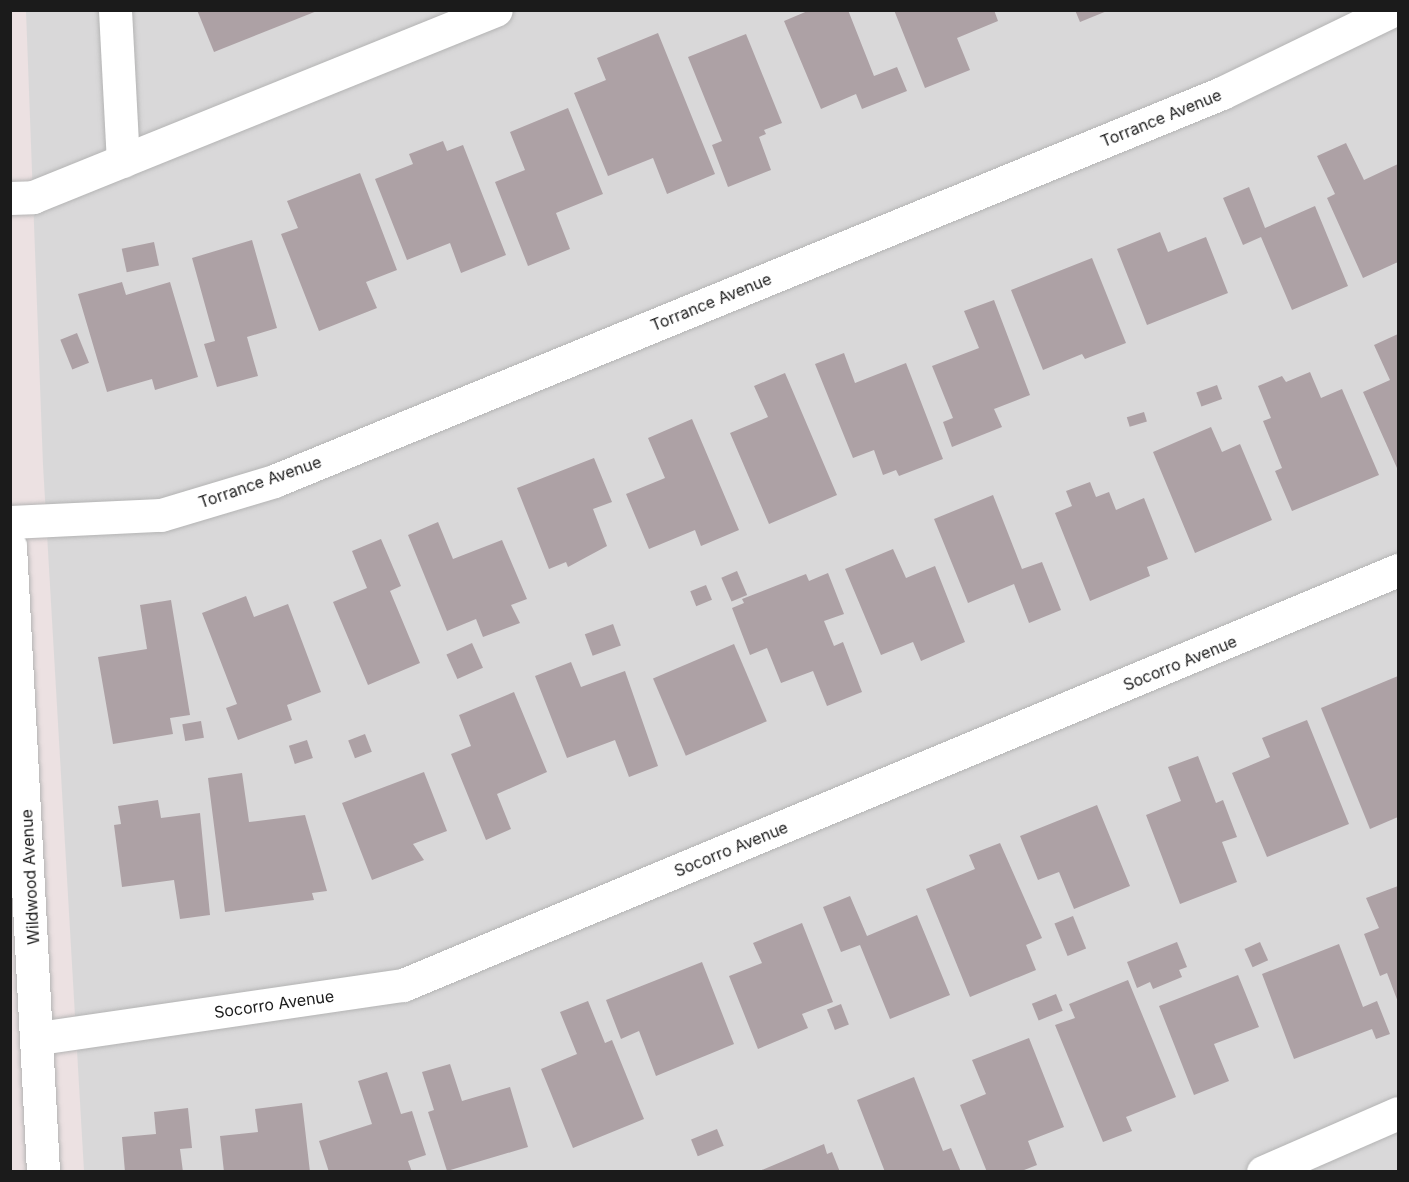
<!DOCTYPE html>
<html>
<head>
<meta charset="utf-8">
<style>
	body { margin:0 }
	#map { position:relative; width:1409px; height:1182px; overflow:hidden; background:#ece1e2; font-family:Inter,sans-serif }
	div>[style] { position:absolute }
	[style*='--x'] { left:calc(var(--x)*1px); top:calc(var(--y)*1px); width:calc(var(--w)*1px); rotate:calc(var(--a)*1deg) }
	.residential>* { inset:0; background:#d9d8d9 }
	.building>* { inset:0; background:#ada1a5; transform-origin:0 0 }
	.roads { filter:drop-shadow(0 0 2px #b4b4b4) drop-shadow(0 0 2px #b4b4b4) }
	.minor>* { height:33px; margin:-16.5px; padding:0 16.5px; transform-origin:16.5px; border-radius:16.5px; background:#fff }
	span { translate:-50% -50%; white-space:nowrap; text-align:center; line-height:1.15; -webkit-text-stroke:5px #fff; paint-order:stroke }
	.street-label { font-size:16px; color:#1b1b1b }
	.frame { position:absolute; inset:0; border:12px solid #1b1b1b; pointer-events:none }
</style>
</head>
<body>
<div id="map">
	<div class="residential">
		<i style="clip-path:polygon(26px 11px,1398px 11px,1398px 1171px,84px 1171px,43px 465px)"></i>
	</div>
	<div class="building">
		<i style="clip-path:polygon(197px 10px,317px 10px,317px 11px,214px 52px)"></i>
		<i style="clip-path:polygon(810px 10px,848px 10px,874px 76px,897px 67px,907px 91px,862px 109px,856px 94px,821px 109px,784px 21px)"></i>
		<i style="clip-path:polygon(894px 10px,994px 10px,998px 21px,957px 38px,970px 70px,925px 88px)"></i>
		<i style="clip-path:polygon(1075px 10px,1107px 10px,1107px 11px,1080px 22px)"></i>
		<i style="clip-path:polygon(658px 33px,715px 174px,667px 194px,653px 158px,608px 176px,574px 93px,606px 80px,597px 58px)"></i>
		<i style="clip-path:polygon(746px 34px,782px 123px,764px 130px,766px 134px,759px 137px,771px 170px,728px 187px,712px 145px,722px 141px,688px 57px)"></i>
		<i style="clip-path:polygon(568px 108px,603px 194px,556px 213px,570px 249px,528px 266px,495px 182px,525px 170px,510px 132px)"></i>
		<i style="clip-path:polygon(443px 141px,447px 151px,463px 145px,506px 255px,461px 273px,450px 243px,407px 260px,375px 179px,413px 164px,409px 154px)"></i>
		<i style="clip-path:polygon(1346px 143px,1364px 180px,1398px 164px,1398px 262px,1363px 278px,1327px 198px,1335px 194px,1317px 156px)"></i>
		<i style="clip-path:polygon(360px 173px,397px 270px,366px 282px,377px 308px,319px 331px,281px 234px,298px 228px,287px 201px)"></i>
		<i style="clip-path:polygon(1249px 187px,1265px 228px,1315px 206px,1348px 286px,1292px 310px,1261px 237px,1243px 245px,1223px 198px)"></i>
		<i style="clip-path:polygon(1160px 232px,1168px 252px,1206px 237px,1228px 293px,1147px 325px,1117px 249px)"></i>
		<i style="clip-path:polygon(252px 240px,277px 328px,247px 337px,258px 376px,217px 387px,204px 344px,215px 341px,192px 258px)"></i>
		<i style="left:154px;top:242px;width:24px;height:33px;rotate:78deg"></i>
		<i style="clip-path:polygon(1092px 258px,1126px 343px,1085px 359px,1082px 354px,1043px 370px,1011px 290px)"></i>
		<i style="clip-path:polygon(122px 282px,126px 295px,170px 282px,198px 377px,155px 390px,152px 379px,107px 392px,78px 294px)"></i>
		<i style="clip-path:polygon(994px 300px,1030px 395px,994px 409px,1002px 427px,952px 447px,943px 422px,953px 418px,932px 366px,979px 348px,964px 311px)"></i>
		<i style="left:77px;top:333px;width:32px;height:18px;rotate:68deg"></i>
		<i style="clip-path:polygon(1398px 334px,1398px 467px,1397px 468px,1363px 392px,1390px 380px,1374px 345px)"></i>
		<i style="clip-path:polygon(844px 353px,855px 383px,906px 363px,943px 459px,899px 476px,896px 470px,883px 475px,874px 450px,853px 458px,815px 364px)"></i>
		<i style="clip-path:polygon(1310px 372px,1321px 398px,1342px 389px,1379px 475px,1292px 511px,1275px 471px,1282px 468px,1263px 421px,1271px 418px,1258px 386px,1282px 376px,1286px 382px)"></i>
		<i style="clip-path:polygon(785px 373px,837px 495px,769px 524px,730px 433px,768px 417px,754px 386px)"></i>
		<i style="left:1217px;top:385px;width:15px;height:22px;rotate:70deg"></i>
		<i style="left:1144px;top:412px;width:10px;height:18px;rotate:73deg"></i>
		<i style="clip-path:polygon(692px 419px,739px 530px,701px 546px,695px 530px,649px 549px,626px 494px,665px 478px,648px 438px)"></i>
		<i style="clip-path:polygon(1211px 427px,1222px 452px,1240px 444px,1272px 520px,1195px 553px,1153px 452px)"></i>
		<i style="clip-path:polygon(594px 458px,612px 502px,593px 509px,607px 546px,568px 567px,566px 562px,549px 569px,517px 488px)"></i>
		<i style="clip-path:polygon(1090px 482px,1096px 497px,1109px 492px,1116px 510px,1144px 498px,1168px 559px,1147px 567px,1150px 576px,1090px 601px,1055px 513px,1072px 506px,1066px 491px)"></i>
		<i style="clip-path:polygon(993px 495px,1022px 569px,1042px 562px,1061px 610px,1029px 623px,1014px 584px,968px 603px,934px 519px)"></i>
		<i style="clip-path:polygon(438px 522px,453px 559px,502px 540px,527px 599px,511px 605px,520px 623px,483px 637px,476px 619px,447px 631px,408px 535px)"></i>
		<i style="clip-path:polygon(381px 539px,401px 586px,390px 591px,420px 663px,368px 685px,333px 602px,367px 588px,352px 551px)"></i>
		<i style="clip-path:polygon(893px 549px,906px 578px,935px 566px,965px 642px,921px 661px,913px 642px,881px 655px,845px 569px)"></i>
		<i style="left:737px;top:571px;width:26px;height:17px;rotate:67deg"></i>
		<i style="clip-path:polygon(828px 573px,844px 614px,824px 621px,834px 646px,843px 642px,862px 692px,827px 706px,813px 671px,781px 683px,767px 648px,750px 655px,732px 608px,744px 603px,742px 599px,806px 574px,809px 581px)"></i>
		<i style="left:706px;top:585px;width:16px;height:17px;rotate:68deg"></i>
		<i style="clip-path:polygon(246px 596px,254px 617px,288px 604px,321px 692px,287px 705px,292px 720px,238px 740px,226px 708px,237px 704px,202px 613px)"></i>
		<i style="clip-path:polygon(171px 600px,190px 715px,170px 718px,173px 734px,113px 744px,98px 657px,147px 649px,140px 605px)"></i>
		<i style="left:613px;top:624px;width:23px;height:30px;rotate:70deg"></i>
		<i style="left:472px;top:643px;width:27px;height:28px;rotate:66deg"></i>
		<i style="left:734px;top:644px;width:84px;height:88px;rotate:67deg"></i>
		<i style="clip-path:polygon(571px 662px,581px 687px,625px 671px,658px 766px,629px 777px,615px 740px,567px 758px,535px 676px)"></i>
		<i style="clip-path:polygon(1398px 676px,1398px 817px,1370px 829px,1321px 708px)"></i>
		<i style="clip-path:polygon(514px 692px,547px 772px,497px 794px,511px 829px,486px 840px,451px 754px,471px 746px,459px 715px)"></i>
		<i style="clip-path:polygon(1307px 720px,1349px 824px,1267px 857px,1232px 773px,1270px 757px,1262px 738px)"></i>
		<i style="left:201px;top:721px;width:17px;height:19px;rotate:80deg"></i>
		<i style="left:365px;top:734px;width:19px;height:18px;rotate:69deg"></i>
		<i style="left:307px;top:740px;width:19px;height:19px;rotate:72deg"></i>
		<i style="clip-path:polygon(1198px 756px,1216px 803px,1223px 800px,1237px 837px,1222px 842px,1237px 882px,1180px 904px,1146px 815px,1181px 801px,1168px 767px)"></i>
		<i style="clip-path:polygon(424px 772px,447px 831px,413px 844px,424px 860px,372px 880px,342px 803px)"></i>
		<i style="clip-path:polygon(242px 773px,249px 822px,305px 815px,327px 891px,312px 893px,314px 900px,225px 912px,208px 778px)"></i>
		<i style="clip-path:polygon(158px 800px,161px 818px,200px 813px,210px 915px,180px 919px,174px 880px,122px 887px,114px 825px,121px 824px,118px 806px)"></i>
		<i style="clip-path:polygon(1097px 805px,1130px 886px,1074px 909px,1059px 872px,1038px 880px,1020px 836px)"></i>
		<i style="clip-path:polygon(1000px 843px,1042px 938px,1026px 945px,1036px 970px,970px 997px,926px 889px,975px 869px,969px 855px)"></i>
		<i style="clip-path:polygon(1398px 886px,1398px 1002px,1387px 973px,1380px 976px,1364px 934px,1379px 928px,1366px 898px)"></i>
		<i style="clip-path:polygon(850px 896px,867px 936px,917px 915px,950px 995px,890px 1019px,860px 945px,841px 952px,823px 907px)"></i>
		<i style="left:1073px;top:916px;width:35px;height:20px;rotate:68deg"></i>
		<i style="clip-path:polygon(802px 923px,833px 1002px,802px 1014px,808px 1028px,758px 1049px,729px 976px,762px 963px,753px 943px)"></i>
		<i style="clip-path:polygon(1177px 942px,1187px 967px,1179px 970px,1182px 977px,1153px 989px,1150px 982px,1137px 988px,1127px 962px)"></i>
		<i style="left:1260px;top:942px;width:20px;height:17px;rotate:66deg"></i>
		<i style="clip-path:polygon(1339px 944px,1363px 1007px,1377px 1001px,1390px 1034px,1376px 1039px,1372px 1029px,1294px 1059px,1262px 974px)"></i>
		<i style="clip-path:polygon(702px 962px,734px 1044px,656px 1076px,639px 1031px,621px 1039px,606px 1000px)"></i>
		<i style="clip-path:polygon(1238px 975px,1259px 1027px,1214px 1044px,1229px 1081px,1194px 1095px,1159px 1006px)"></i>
		<i style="clip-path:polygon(1128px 980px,1176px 1097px,1126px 1117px,1132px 1131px,1103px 1142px,1055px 1025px,1075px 1018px,1069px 1004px)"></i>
		<i style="left:1056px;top:994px;width:18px;height:26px;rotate:68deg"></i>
		<i style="clip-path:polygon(588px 1001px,605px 1043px,612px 1040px,644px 1119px,573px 1148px,541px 1069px,577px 1054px,560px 1012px)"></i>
		<i style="left:841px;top:1004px;width:22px;height:15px;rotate:69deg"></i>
		<i style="clip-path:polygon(1029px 1038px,1064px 1127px,1028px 1141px,1037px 1165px,1019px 1172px,987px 1172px,960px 1105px,986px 1094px,972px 1060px)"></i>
		<i style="clip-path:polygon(450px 1064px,462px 1101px,510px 1087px,528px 1147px,447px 1171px,428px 1112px,434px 1110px,422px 1072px)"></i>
		<i style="clip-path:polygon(387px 1072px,401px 1114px,412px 1111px,426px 1155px,408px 1161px,412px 1172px,329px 1172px,319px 1141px,372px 1124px,358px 1081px)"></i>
		<i style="clip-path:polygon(914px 1077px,943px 1151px,951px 1148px,961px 1172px,885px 1172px,857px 1100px)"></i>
		<i style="clip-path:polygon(302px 1103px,310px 1172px,224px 1172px,220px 1136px,258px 1132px,255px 1109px)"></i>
		<i style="clip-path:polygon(188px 1108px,192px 1148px,180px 1149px,183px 1172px,125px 1172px,122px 1137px,156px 1134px,154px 1112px)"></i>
		<i style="left:717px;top:1129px;width:18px;height:28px;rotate:68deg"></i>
		<i style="clip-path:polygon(824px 1144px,827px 1154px,832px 1152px,840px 1172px,757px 1172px)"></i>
	</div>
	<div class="roads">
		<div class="minor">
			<i style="--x:115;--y:10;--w:151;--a:87"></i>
			<i style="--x:10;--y:198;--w:23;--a:-2"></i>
			<i style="--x:33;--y:197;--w:499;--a:-22"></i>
			<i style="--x:10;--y:522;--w:151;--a:-2.7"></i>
			<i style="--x:161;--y:515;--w:118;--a:-16.7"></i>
			<i style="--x:274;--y:481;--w:1024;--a:-22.26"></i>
			<i style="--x:1222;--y:93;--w:190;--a:-25.9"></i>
			<i style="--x:10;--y:546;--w:627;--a:86.98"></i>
			<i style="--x:39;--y:1038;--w:368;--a:-8.3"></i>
			<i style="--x:403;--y:985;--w:1078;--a:-22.64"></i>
			<i style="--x:1263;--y:1172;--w:147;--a:-23.6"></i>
		</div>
	</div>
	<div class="street-label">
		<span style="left:1161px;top:118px;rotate:-22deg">Torrance Avenue</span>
		<span style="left:711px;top:302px;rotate:-22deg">Torrance Avenue</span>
		<span style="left:260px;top:482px;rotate:-19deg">Torrance Avenue</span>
		<span style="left:1180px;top:663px;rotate:-22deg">Socorro Avenue</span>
		<span style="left:731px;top:849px;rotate:-22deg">Socorro Avenue</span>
		<span style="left:30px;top:877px;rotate:-93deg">Wildwood Avenue</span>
		<span style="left:274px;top:1004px;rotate:-8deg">Socorro Avenue</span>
	</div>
	<div class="frame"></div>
</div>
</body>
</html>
